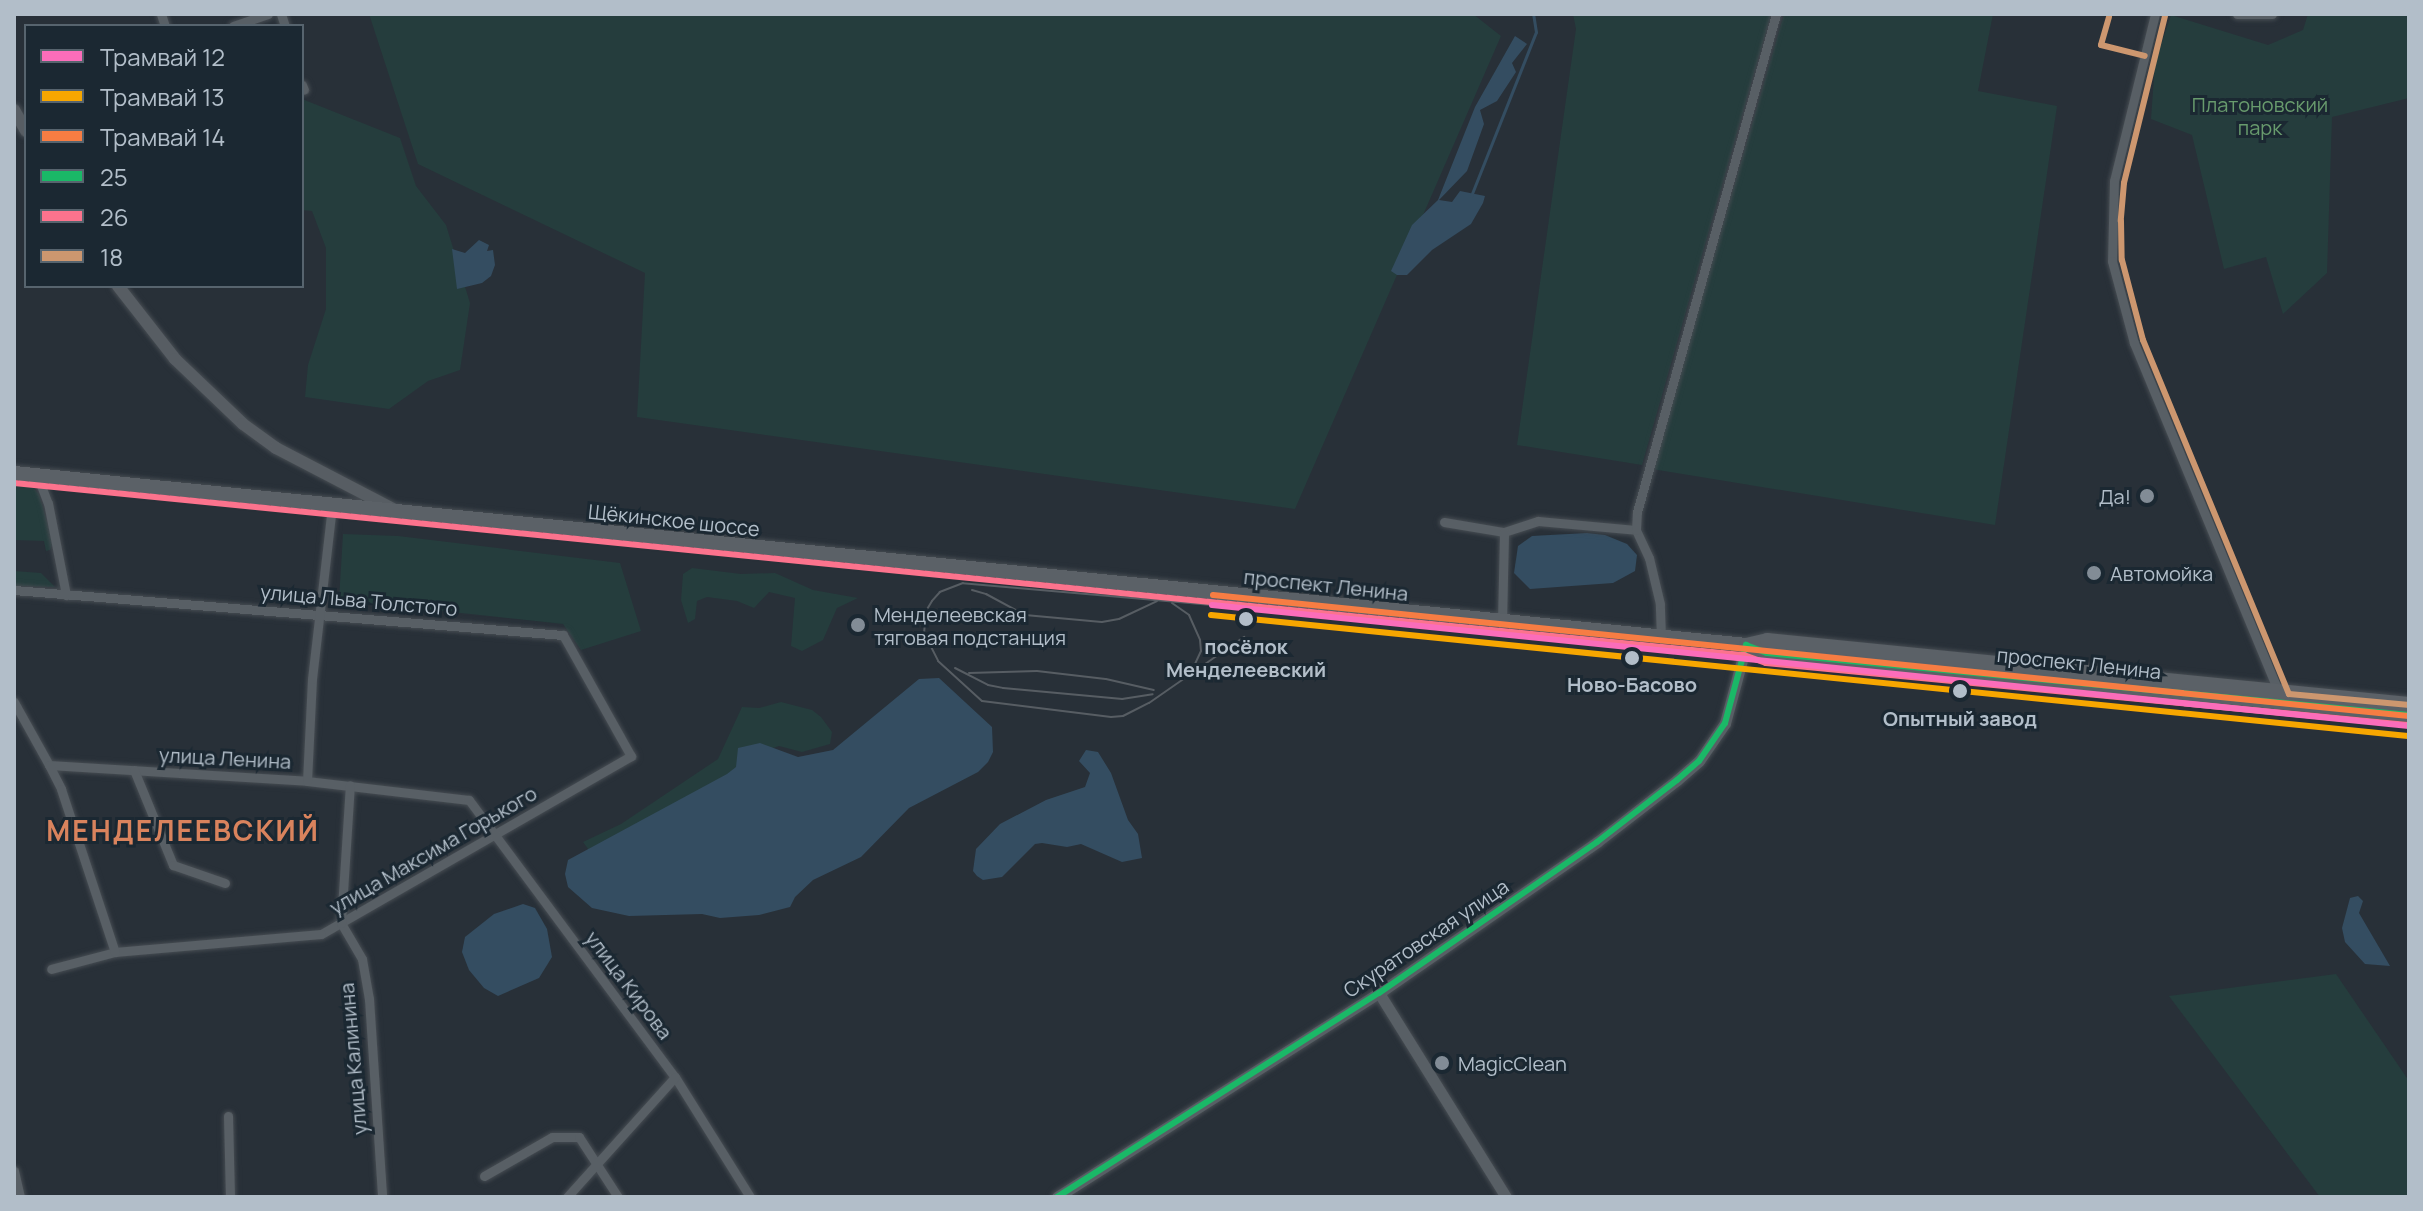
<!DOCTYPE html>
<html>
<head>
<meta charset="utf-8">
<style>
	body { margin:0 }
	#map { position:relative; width:2423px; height:1211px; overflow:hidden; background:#283038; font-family:Manrope,sans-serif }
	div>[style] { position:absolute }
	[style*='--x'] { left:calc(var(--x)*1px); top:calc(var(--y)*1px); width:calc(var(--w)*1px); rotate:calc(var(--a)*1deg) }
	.green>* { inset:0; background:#253d3d }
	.water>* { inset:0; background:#344d61 }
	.stream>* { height:3px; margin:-1.5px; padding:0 1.5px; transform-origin:1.5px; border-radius:1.5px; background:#344d61 }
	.roads { filter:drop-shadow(0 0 2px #464c52) drop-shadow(0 0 2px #464c52) }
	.minor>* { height:9px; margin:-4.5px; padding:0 4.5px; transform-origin:4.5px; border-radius:4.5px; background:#585f65 }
	.tertiary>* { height:11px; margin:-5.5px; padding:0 5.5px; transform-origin:5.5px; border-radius:5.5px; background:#585f65 }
	.secondary>* { height:12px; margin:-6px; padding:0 6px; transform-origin:6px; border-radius:6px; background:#575d63 }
	.primary>* { height:14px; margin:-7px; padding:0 7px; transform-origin:7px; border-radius:7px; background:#5b6167 }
	.tram>* { height:2px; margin:-1px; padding:0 1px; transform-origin:1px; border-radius:1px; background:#575d63 }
	.bus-1>* { height:6px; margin:-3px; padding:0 3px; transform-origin:3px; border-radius:3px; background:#1ab867 }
	.bus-2>* { height:6px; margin:-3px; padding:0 3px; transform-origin:3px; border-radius:3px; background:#fc738d }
	.bus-3>* { height:6px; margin:-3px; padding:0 3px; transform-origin:3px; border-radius:3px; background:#cd976f }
	.tram-1>* { height:6px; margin:-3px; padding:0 3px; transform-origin:3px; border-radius:3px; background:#fb6dba }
	.tram-2>* { height:6px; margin:-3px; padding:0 3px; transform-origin:3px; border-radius:3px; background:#f7a600 }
	.tram-3>* { height:6px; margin:-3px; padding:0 3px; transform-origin:3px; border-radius:3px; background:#f77d43 }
	.dots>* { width:22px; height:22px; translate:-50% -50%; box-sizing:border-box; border:4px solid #1b2832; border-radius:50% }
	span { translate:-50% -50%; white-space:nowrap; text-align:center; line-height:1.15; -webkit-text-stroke:6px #1b2832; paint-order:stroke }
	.park-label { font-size:20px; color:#689b6d }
	.poi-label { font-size:20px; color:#b2bec9 }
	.right { translate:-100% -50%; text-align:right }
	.left { translate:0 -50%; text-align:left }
	.street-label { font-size:20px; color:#b2bec9 }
	.stop-label { font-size:20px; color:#b2bec9; font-weight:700 }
	.district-label { font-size:28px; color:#d9835d; font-weight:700; letter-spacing:2px }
	.frame { position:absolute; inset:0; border:16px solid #b2bec9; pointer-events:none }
	.legend { position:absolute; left:24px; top:24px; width:280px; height:264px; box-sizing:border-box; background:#1b2832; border:2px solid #57646e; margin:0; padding:10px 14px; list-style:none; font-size:24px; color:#b2bec9 }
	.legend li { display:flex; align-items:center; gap:16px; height:40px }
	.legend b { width:40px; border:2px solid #57646e }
</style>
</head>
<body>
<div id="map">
	<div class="green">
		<i style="clip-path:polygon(369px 14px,1473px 14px,1501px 36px,1295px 509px,637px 417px,645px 273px,418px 164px)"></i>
		<i style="clip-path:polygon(1573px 14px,1771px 14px,1642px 465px,1517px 445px,1576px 29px)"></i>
		<i style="clip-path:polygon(1784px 14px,1993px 14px,1978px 91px,2057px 106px,1995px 525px,1652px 469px)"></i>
		<i style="clip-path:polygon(2308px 14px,2409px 14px,2409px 98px,2332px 117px,2327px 273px,2283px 314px,2266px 257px,2224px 269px,2192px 135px,2151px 119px,2155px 63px,2171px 15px,2268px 45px,2303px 30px)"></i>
		<i style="clip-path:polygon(302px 99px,400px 138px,416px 186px,446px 225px,470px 303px,460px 370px,428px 381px,389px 409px,305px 397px,308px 365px,326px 309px,326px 248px,312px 211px,302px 210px)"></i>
		<i style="clip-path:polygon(14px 478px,27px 481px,39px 494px,53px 542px,50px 550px,46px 551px,44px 541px,14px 540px)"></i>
		<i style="clip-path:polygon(343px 534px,398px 536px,620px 563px,641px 631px,581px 650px,563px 624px,339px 600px)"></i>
		<i style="clip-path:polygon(692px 568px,741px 574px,775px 573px,813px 590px,858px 598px,837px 608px,823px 640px,802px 651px,791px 646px,795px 598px,769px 592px,754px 608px,737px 601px,707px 597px,697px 601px,695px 619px,688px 623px,681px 600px,683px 574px)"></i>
		<i style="clip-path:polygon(14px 571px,41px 573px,55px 587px,14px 586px)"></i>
		<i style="clip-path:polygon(781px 702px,812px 710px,821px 717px,832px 732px,830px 744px,802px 752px,779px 746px,764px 751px,754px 767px,591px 853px,583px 842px,621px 824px,718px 759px,742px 707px,759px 708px)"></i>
		<i style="clip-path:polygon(2336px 974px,2409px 1081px,2409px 1197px,2320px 1197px,2169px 996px)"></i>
	</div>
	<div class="water">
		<i style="clip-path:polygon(1515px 36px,1527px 44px,1512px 63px,1516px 72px,1497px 101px,1480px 110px,1484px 124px,1467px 171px,1439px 200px,1452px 202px,1460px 191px,1485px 196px,1483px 203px,1471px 224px,1432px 250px,1407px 275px,1397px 275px,1391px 271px,1412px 225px,1438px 200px,1475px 107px)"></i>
		<i style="clip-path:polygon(479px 240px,489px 245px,487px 251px,493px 250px,495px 265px,491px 276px,482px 283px,457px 289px,452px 249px,465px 253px)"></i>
		<i style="clip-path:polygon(1587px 533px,1605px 535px,1627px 544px,1637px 555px,1635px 571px,1613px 583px,1530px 589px,1514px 573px,1518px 546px,1532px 536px)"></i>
		<i style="clip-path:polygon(939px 678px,992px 727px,993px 752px,988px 762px,978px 772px,909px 808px,861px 857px,813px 880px,795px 897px,790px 907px,759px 915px,720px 918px,702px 914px,629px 916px,592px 908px,568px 887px,565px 874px,568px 860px,727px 774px,736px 767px,738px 748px,760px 743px,798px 757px,833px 750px,919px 679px)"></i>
		<i style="clip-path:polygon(1086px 750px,1098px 752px,1111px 773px,1128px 820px,1138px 834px,1142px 858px,1122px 862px,1081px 844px,1067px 847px,1042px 843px,1035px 844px,1002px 877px,983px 880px,977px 876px,973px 871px,976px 849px,1000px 824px,1046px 800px,1085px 787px,1090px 773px,1079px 761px)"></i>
		<i style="clip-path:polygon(2358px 896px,2363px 901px,2359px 913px,2390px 966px,2365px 964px,2345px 942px,2342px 928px,2350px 898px)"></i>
		<i style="clip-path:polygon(523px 904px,535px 908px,547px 929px,552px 957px,539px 978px,498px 996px,484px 988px,469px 970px,462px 952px,465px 937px,494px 914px)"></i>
	</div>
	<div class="stream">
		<i style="--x:1471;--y:196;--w:176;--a:-68.4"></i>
		<i style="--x:1536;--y:32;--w:18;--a:-99"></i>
	</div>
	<div class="roads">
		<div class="minor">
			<i style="--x:161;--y:14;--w:13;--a:72"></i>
			<i style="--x:281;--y:14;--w:13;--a:72"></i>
			<i style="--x:2155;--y:14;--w:172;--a:103.8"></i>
			<i style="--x:2114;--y:181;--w:80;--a:91.4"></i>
			<i style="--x:2112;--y:261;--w:85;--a:75"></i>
			<i style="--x:2134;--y:343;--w:377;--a:67.5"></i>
			<i style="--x:2237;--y:14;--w:35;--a:0"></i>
			<i style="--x:233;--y:26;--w:37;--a:-19"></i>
			<i style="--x:302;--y:85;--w:5;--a:68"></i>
			<i style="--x:37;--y:475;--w:30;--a:69"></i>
			<i style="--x:48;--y:503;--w:94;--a:78.9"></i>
			<i style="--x:1444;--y:522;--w:61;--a:9.5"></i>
			<i style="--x:1504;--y:532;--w:36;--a:-18"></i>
			<i style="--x:1538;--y:521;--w:98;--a:5.2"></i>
			<i style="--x:14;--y:590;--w:551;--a:4.69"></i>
			<i style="--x:563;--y:635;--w:139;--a:60.7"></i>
			<i style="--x:631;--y:756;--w:357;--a:150.1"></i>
			<i style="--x:321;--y:934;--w:207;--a:175"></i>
			<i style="--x:115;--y:952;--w:66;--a:165.1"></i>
			<i style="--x:1502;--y:622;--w:90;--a:-88.7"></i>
			<i style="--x:1661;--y:638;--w:34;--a:-92"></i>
			<i style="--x:1660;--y:604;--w:47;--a:-103.4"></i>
			<i style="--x:1649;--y:558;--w:31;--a:-115"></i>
			<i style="--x:1636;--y:530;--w:18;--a:-87"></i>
			<i style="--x:1637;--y:512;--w:517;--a:-74.4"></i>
			<i style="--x:14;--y:702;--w:72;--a:60.9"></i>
			<i style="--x:49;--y:765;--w:258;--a:3.5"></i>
			<i style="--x:307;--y:781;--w:163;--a:6.7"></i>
			<i style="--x:469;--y:800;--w:345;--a:53.4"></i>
			<i style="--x:675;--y:1077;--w:142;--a:58"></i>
			<i style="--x:49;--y:765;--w:27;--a:63"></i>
			<i style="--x:61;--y:789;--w:172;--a:71.7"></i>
			<i style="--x:134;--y:770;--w:103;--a:67.7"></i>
			<i style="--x:173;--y:865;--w:55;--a:19.1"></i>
			<i style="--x:307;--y:781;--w:102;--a:-87.2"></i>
			<i style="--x:312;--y:679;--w:175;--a:-83.4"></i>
			<i style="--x:341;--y:923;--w:42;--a:59.7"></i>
			<i style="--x:362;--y:959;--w:41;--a:80.1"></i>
			<i style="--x:369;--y:999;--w:198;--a:86.2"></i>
			<i style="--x:341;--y:923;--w:138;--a:-86.3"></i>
			<i style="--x:228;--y:1116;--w:81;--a:88.6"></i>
			<i style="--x:14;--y:1171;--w:27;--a:77"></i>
			<i style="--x:484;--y:1176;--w:78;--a:-29.8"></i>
			<i style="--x:552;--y:1137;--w:27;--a:0"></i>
			<i style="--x:579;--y:1137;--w:72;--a:57"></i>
			<i style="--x:567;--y:1197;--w:161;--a:-48"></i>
		</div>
		<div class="tertiary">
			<i style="--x:1379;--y:993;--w:240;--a:58.1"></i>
			<i style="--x:1057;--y:1197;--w:381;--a:-32.4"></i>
			<i style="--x:1379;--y:993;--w:265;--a:-34.7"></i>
			<i style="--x:1597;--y:842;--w:101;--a:-37.8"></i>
			<i style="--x:1677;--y:780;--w:29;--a:-41"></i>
			<i style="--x:1699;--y:761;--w:46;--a:-55.6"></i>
			<i style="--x:1725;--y:723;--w:81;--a:-74.9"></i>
		</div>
		<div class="secondary">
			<i style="--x:14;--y:110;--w:24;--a:60"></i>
			<i style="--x:118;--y:286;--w:93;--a:52"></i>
			<i style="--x:175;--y:359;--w:94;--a:43.7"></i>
			<i style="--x:243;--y:424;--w:41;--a:36"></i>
			<i style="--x:276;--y:448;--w:132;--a:27.5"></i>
		</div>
		<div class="primary">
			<i style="--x:14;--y:473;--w:1741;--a:5.67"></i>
			<i style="--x:1746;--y:645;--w:22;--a:21"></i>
			<i style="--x:1767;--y:653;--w:645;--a:5.52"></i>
			<i style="--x:1746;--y:645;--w:22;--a:-13"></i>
			<i style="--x:1767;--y:640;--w:645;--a:5.69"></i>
		</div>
	</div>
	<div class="tram">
		<i style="--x:972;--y:590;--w:15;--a:16"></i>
		<i style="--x:986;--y:594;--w:44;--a:28.3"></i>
		<i style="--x:1025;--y:615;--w:77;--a:5.2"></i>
		<i style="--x:1102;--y:622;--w:17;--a:-10"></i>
		<i style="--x:1119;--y:619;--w:42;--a:-25.3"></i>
		<i style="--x:1172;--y:603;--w:21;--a:35"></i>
		<i style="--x:1189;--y:615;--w:27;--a:66"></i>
		<i style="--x:1200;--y:640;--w:11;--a:85"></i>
		<i style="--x:1201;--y:651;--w:23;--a:115"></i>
		<i style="--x:1212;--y:605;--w:250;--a:-175"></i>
		<i style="--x:963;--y:583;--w:25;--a:159"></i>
		<i style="--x:940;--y:592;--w:12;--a:132"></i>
		<i style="--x:932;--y:601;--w:12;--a:121"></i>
		<i style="--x:926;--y:611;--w:22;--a:95"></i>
		<i style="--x:924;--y:633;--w:31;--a:63"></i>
		<i style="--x:938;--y:661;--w:59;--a:42.3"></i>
		<i style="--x:982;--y:701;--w:130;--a:7.1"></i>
		<i style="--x:1111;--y:717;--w:12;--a:-5"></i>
		<i style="--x:1123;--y:716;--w:29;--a:-27"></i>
		<i style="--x:1149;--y:703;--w:116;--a:-34.8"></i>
		<i style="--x:955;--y:668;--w:37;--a:27"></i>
		<i style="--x:988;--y:685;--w:15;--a:11"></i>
		<i style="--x:1003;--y:688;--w:120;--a:5.3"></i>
		<i style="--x:1122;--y:699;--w:31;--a:-9"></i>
		<i style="--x:969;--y:673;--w:68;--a:-1.7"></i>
		<i style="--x:1037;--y:671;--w:69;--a:6.6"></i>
		<i style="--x:1106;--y:679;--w:49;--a:12.9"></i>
	</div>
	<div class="bus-1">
		<i style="--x:1746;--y:645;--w:22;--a:21"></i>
		<i style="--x:1767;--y:653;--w:645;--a:5.52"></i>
		<i style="--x:1057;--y:1197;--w:381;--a:-32.4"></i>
		<i style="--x:1379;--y:993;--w:265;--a:-34.7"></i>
		<i style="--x:1597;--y:842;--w:101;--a:-37.8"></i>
		<i style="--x:1677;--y:780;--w:29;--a:-41"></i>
		<i style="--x:1699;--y:761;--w:46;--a:-55.6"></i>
		<i style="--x:1725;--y:723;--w:81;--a:-74.9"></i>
	</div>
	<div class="bus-2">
		<i style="--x:14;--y:483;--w:1739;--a:5.68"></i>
		<i style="--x:1744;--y:655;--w:23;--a:20"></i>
		<i style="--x:1766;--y:663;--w:645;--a:5.52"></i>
	</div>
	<div class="bus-3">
		<i style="--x:2165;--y:16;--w:172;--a:103.8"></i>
		<i style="--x:2124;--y:183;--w:38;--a:95"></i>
		<i style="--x:2121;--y:221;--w:39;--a:89"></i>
		<i style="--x:2122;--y:260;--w:83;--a:75.3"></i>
		<i style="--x:2143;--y:340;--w:383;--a:67.6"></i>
		<i style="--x:2289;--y:694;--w:121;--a:5.2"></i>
		<i style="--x:2109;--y:17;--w:29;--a:106"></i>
		<i style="--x:2101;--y:45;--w:45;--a:14"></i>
	</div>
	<div class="tram-1">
		<i style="--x:1212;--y:605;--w:1203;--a:5.77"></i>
	</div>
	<div class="tram-2">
		<i style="--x:1211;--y:615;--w:1203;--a:5.77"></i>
	</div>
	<div class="tram-3">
		<i style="--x:1213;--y:595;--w:1202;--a:5.78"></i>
	</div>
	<div class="dots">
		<i style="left:2147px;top:496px;background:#828c96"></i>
		<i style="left:2094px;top:573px;background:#828c96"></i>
		<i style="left:1246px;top:619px;background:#b2bec9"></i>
		<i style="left:858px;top:625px;background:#828c96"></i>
		<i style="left:1632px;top:658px;background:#b2bec9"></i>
		<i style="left:1960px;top:691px;background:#b2bec9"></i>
		<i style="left:1442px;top:1063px;background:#828c96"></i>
	</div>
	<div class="park-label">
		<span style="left:2260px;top:116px">Платоновский<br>парк</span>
	</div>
	<div class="poi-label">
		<span class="right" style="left:2131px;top:496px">Да!</span>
		<span class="left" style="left:2110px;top:573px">Автомойка</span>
		<span class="left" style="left:874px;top:626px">Менделеевская<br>тяговая подстанция</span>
		<span class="left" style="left:1458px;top:1063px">MagicClean</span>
	</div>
	<div class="street-label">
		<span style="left:674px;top:520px;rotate:6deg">Щёкинское шоссе</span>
		<span style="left:1326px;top:585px;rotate:6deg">проспект Ленина</span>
		<span style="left:359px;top:600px;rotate:5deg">улица Льва Толстого</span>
		<span style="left:2079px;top:663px;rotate:6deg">проспект Ленина</span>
		<span style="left:225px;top:758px;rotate:3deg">улица Ленина</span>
		<span style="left:433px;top:850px;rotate:-30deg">улица Максима Горького</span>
		<span style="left:1426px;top:938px;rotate:-34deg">Скуратовская улица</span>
		<span style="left:629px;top:985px;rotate:53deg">улица Кирова</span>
		<span style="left:353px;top:1059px;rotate:-95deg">улица Калинина</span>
	</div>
	<div class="stop-label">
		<span style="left:1246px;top:658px">посёлок<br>Менделеевский</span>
		<span style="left:1632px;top:684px">Ново-Басово</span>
		<span style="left:1960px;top:718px">Опытный завод</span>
	</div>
	<div class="district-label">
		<span style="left:183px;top:830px">МЕНДЕЛЕЕВСКИЙ</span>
	</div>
	<div class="frame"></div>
	<ul class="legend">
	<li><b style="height:10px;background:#fb6dba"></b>Трамвай 12</li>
	<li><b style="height:10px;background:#f7a600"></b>Трамвай 13</li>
	<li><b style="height:10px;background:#f77d43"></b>Трамвай 14</li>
	<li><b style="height:10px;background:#1ab867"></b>25</li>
	<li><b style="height:10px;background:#fc738d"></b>26</li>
	<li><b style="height:10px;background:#cd976f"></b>18</li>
	</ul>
</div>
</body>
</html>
